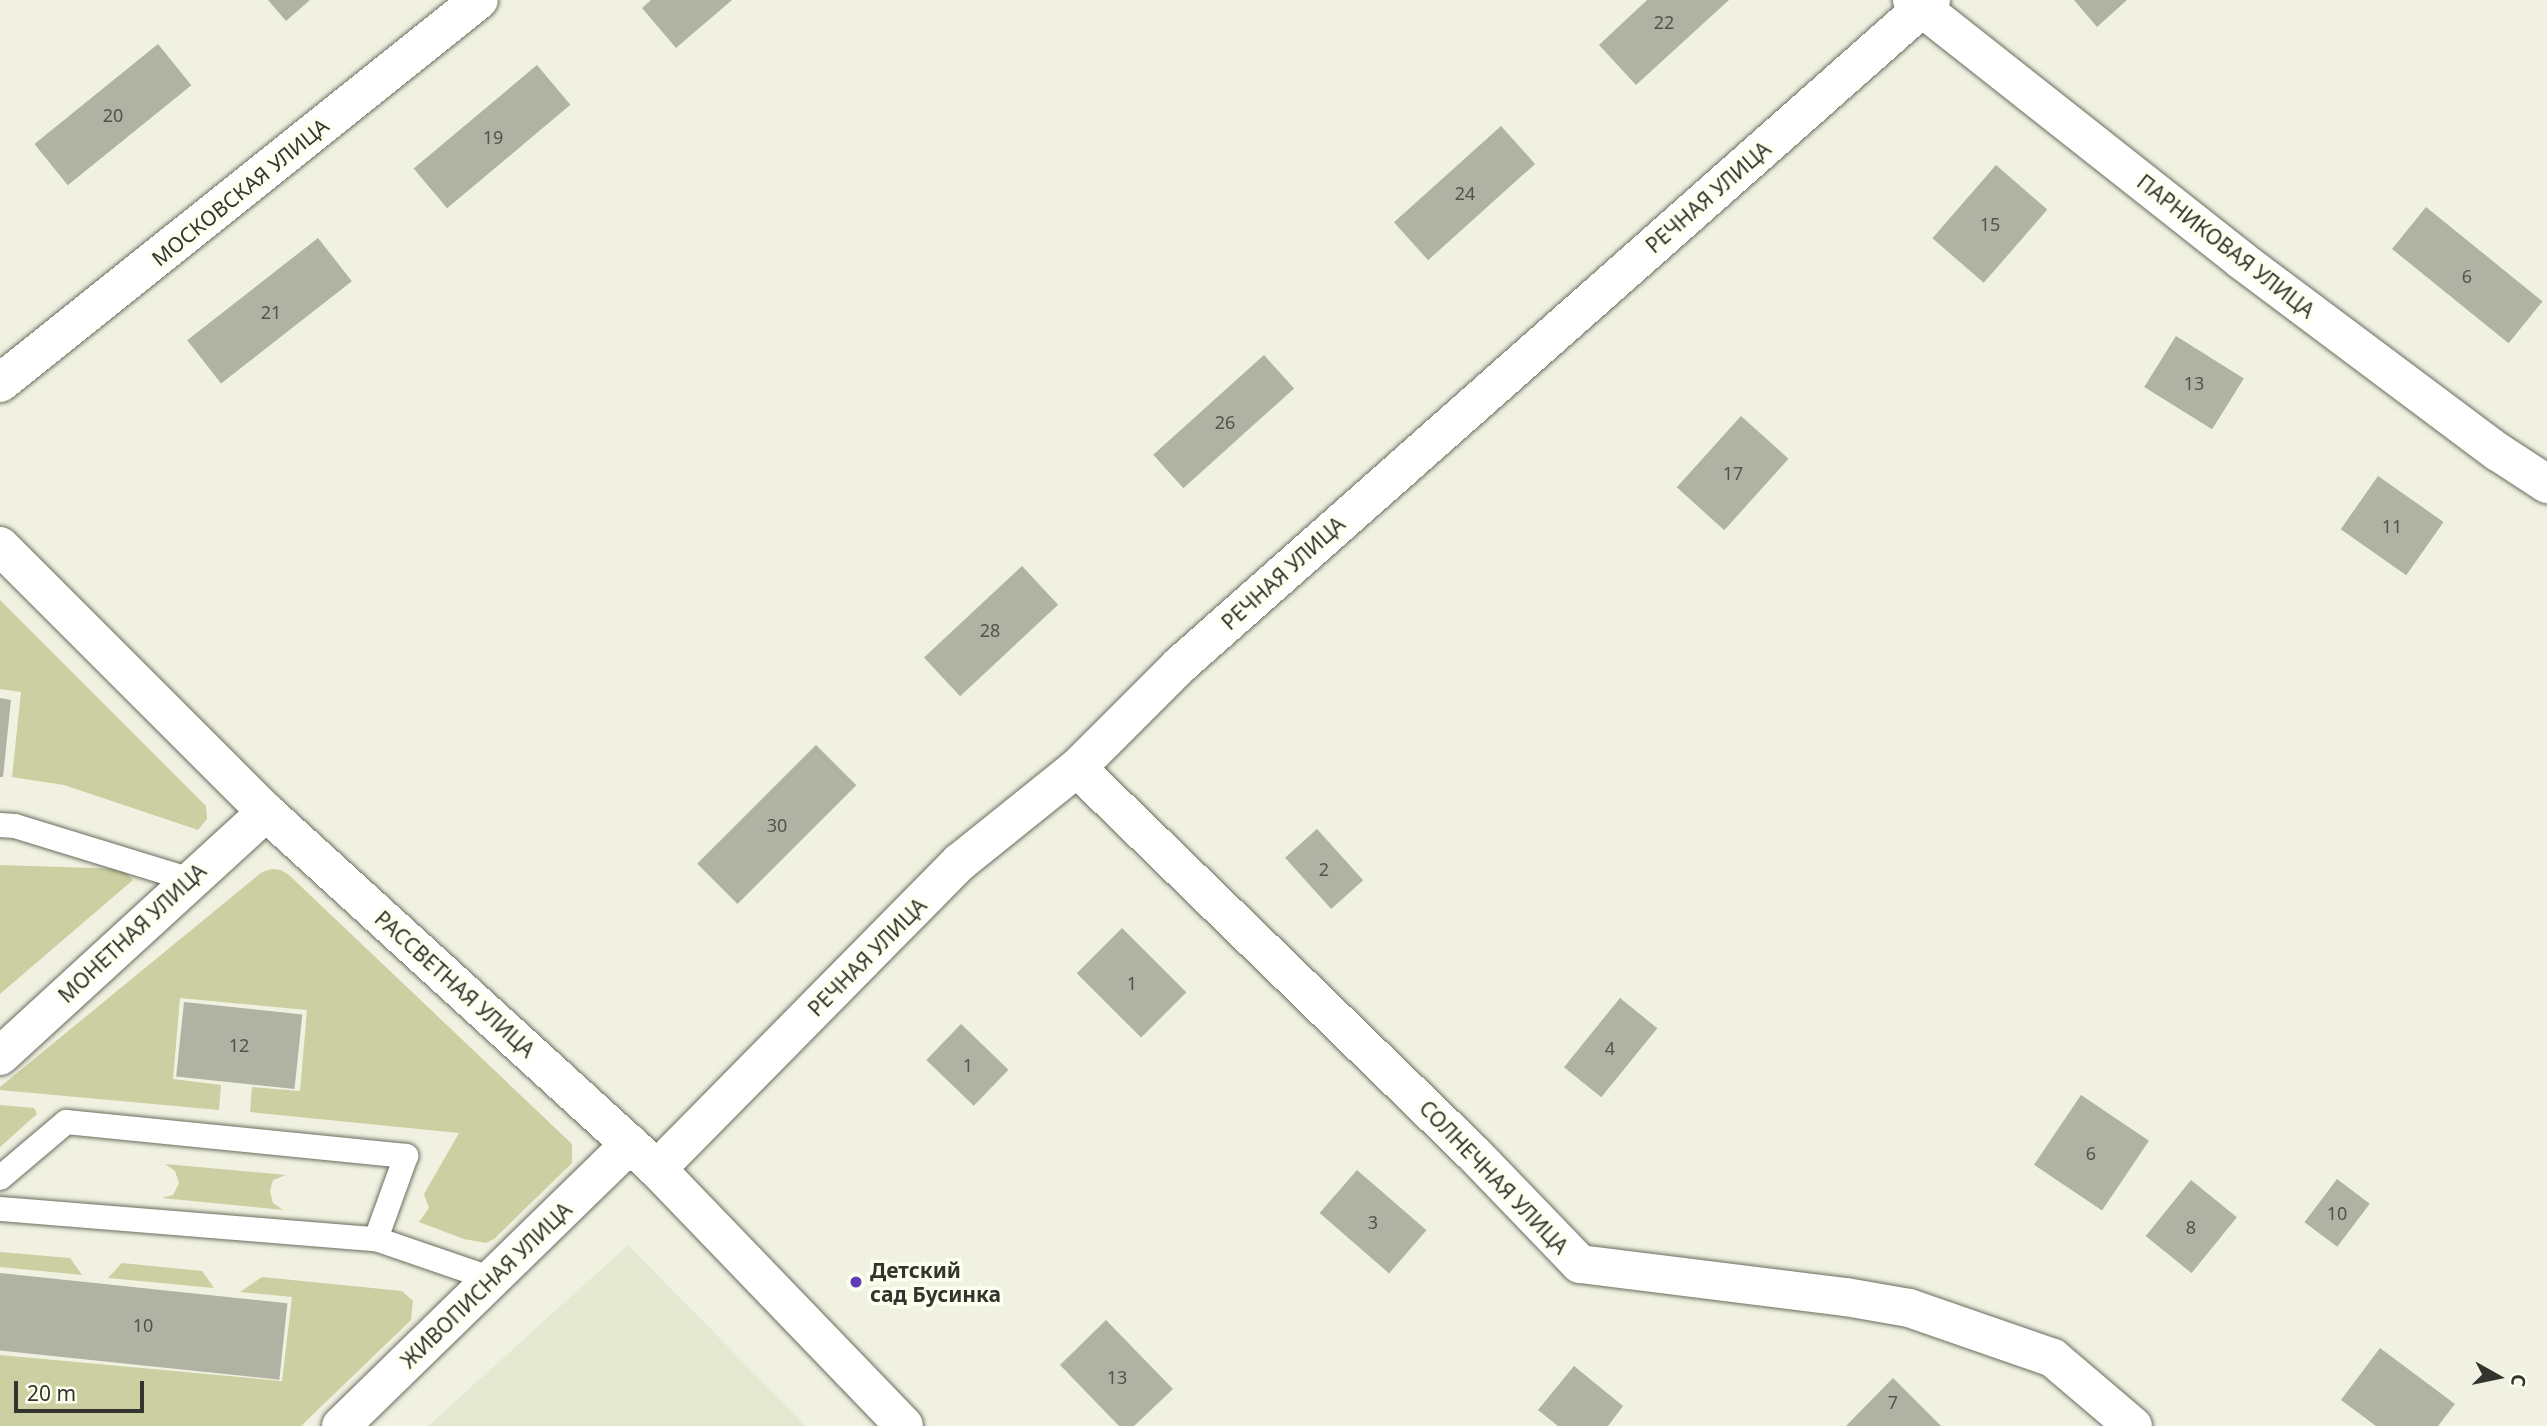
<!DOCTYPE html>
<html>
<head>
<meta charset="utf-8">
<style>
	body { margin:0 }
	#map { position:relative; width:2547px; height:1426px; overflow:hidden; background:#f0f1e1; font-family:"Noto Sans",sans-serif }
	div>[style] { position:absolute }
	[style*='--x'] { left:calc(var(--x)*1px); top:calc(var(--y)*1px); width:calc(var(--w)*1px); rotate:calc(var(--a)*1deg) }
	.built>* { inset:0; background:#e6e9d1 }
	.green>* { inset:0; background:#cbcfa1 }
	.building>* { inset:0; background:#b0b2a3; transform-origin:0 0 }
	.roads { filter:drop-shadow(0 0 2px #6b6c5e) drop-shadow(0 0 2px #6b6c5e) }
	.service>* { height:24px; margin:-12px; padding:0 12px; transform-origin:12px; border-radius:12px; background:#fff }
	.minor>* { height:38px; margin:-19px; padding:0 19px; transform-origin:19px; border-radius:19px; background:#fff }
	.tertiary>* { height:38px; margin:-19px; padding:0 19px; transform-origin:19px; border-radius:19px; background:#fff }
	.dots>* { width:19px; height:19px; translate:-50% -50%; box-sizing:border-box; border:4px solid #fdffef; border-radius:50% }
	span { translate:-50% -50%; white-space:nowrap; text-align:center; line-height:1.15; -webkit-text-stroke:7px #fdffef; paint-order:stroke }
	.number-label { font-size:18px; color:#52544b }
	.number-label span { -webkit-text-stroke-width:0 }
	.street-label { font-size:21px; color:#33342e }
	.poi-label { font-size:21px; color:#33342e; font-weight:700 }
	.left { translate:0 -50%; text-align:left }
	.north { position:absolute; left:2463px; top:1342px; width:70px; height:70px; -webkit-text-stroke:5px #fdffef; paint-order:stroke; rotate:99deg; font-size:19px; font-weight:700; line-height:28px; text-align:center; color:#33342e }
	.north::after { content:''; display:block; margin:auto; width:24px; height:32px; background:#33342e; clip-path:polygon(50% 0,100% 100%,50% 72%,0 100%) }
	.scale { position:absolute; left:14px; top:1381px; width:130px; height:32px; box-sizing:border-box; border:4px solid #33342e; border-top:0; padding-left:9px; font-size:21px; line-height:24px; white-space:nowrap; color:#33342e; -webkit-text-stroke:5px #fdffef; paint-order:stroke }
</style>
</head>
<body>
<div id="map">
	<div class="built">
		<i style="clip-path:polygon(628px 1245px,806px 1426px,428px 1426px)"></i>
	</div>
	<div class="green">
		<i style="clip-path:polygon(0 600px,206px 806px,207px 819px,198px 830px,64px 785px,12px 777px,21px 692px,0 689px)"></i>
		<i style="clip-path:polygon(0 865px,122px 869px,133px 880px,0 994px)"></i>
		<i style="clip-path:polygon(272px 869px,281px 870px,289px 875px,572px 1144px,572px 1163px,494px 1239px,486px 1243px,464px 1239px,419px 1222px,429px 1208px,424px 1194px,459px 1133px,250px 1112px,252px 1087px,300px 1091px,307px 1010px,180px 998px,173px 1079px,221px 1085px,219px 1110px,0 1090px,0 1087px,262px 872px)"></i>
		<i style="clip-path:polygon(0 1105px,34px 1108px,37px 1114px,0 1147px)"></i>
		<i style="clip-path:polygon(165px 1164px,286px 1175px,273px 1180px,270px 1191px,273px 1203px,283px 1210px,162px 1198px,173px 1195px,179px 1183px,175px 1171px)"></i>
		<i style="clip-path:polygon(0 1252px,70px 1258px,82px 1275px,0 1267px)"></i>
		<i style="clip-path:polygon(122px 1263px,202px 1271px,214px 1288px,108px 1278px)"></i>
		<i style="clip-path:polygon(262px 1277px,402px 1291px,413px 1301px,411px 1320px,301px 1426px,0 1426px,0 1355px,282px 1381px,292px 1297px,240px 1292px)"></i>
	</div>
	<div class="building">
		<i style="clip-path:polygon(268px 0,310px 0,286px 21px)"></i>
		<i style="clip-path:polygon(651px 0,732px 0,676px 48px,642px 8px)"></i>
		<i style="clip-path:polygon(1647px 0,1729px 0,1636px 85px,1599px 45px)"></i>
		<i style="clip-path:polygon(2074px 0,2127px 0,2097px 27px)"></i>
		<i style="left:158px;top:44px;width:53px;height:159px;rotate:51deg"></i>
		<i style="left:537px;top:65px;width:52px;height:161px;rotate:50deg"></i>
		<i style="left:1501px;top:126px;width:51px;height:144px;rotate:48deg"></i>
		<i style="left:1996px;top:165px;width:68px;height:97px;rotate:41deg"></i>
		<i style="left:2426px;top:207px;width:150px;height:54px;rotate:39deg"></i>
		<i style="left:318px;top:238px;width:55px;height:166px;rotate:52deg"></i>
		<i style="left:2176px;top:336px;width:80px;height:60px;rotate:32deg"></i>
		<i style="left:1264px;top:355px;width:45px;height:149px;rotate:48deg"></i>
		<i style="left:1741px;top:416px;width:64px;height:96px;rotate:42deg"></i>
		<i style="left:2378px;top:476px;width:80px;height:65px;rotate:35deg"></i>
		<i style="left:1022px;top:566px;width:53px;height:134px;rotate:47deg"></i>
		<i style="clip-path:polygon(0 698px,11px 700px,3px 777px,0 777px)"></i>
		<i style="left:816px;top:745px;width:57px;height:168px;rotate:45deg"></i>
		<i style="left:1317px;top:829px;width:69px;height:43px;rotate:48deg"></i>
		<i style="left:1122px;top:928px;width:91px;height:64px;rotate:45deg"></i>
		<i style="left:1620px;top:998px;width:48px;height:89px;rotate:39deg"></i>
		<i style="left:184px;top:1002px;width:119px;height:75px;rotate:6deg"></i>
		<i style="left:961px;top:1024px;width:66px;height:50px;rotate:44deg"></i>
		<i style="left:2081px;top:1095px;width:82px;height:84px;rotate:34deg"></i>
		<i style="left:1357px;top:1170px;width:92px;height:57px;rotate:41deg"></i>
		<i style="left:2337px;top:1179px;width:41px;height:54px;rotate:37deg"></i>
		<i style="left:2191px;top:1180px;width:59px;height:72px;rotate:39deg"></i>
		<i style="left:0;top:1273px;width:289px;height:77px;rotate:6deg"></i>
		<i style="clip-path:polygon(1106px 1320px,1173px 1389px,1134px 1426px,1119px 1426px,1060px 1365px)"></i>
		<i style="clip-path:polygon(2380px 1348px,2455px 1404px,2438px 1426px,2376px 1426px,2341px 1400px)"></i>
		<i style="clip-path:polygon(1574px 1366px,1623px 1406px,1608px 1426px,1558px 1426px,1538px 1410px)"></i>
		<i style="clip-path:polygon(1893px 1378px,1941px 1426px,1846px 1426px)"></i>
	</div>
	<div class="roads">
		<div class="service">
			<i style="--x:0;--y:825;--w:15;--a:4"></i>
			<i style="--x:15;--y:826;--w:183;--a:17.1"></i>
			<i style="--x:0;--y:1178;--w:87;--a:-40.3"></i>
			<i style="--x:66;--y:1122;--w:342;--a:5.7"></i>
			<i style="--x:406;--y:1156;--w:88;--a:109.9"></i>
			<i style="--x:0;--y:1209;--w:377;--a:4.6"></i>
			<i style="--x:376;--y:1239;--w:123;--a:19"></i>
		</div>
		<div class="minor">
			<i style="--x:1912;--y:0;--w:419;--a:38.3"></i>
			<i style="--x:2241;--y:260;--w:321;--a:36.8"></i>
			<i style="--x:2498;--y:452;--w:59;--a:33.1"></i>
			<i style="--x:0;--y:546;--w:376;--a:45"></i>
			<i style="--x:266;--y:812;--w:529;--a:42.4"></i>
			<i style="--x:657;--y:1169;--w:356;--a:46.1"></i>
			<i style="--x:1077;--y:768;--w:555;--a:44.2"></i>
			<i style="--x:1475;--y:1155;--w:151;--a:46.1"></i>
			<i style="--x:1580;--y:1264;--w:268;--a:7.1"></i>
			<i style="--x:1846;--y:1297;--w:64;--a:9.9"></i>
			<i style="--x:1909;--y:1308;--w:152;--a:19.1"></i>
			<i style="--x:2053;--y:1358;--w:105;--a:40.4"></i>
			<i style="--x:0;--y:1056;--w:361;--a:-42.5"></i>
			<i style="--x:657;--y:1169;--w:431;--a:-45.4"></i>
			<i style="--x:960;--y:862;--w:150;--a:-38.8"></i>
			<i style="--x:1077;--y:768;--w:146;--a:-45"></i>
			<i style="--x:1180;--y:665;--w:1003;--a:-41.52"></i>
			<i style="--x:341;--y:1426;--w:404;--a:-44.3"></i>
		</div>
		<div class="tertiary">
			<i style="--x:0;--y:383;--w:613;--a:-38.65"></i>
		</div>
	</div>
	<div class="dots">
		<i style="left:856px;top:1282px;background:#613db5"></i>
	</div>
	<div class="number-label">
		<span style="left:1664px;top:22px">22</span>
		<span style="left:113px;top:115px">20</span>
		<span style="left:493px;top:137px">19</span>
		<span style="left:1465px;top:193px">24</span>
		<span style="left:1990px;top:224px">15</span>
		<span style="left:2467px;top:276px">6</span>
		<span style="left:271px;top:312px">21</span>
		<span style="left:2194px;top:383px">13</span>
		<span style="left:1225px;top:422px">26</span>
		<span style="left:1733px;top:473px">17</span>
		<span style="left:2392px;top:526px">11</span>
		<span style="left:990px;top:630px">28</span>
		<span style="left:777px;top:825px">30</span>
		<span style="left:1324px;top:869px">2</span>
		<span style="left:1132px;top:983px">1</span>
		<span style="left:239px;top:1045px">12</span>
		<span style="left:1610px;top:1048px">4</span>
		<span style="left:968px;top:1065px">1</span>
		<span style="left:2091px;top:1153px">6</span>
		<span style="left:2337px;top:1213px">10</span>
		<span style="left:1373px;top:1222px">3</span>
		<span style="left:2191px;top:1227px">8</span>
		<span style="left:143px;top:1325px">10</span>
		<span style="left:1117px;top:1377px">13</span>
		<span style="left:1893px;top:1402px">7</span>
	</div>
	<div class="street-label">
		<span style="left:240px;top:192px;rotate:-39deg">МОСКОВСКАЯ УЛИЦА</span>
		<span style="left:1708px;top:197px;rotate:-41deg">РЕЧНАЯ УЛИЦА</span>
		<span style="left:2226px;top:246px;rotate:38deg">ПАРНИКОВАЯ УЛИЦА</span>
		<span style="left:1283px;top:573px;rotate:-42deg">РЕЧНАЯ УЛИЦА</span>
		<span style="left:132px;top:933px;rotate:-43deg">МОНЕТНАЯ УЛИЦА</span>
		<span style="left:867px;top:957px;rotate:-45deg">РЕЧНАЯ УЛИЦА</span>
		<span style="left:455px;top:984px;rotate:42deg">РАССВЕТНАЯ УЛИЦА</span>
		<span style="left:1494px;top:1177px;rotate:46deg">СОЛНЕЧНАЯ УЛИЦА</span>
		<span style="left:486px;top:1285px;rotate:-44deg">ЖИВОПИСНАЯ УЛИЦА</span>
	</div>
	<div class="poi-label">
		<span class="left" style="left:870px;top:1282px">Детский<br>сад Бусинка</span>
	</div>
	<div class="north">С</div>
	<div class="scale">20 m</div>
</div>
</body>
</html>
